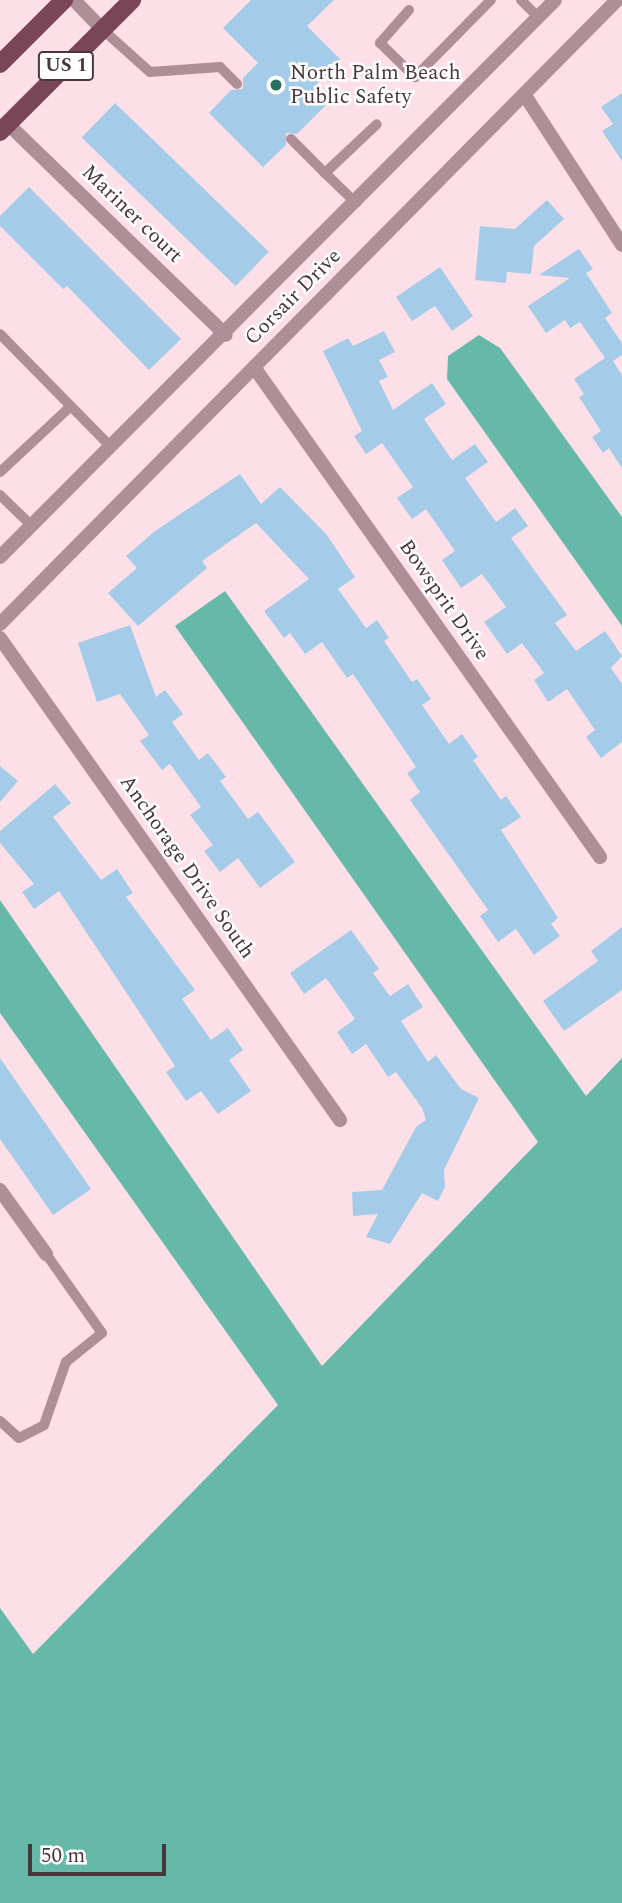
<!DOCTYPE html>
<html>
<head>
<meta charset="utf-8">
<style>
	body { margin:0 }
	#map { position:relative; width:622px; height:1903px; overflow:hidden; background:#fddfe7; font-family:Spectral,serif }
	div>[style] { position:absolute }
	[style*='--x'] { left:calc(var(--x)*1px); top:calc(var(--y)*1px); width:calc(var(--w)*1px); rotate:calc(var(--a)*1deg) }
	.water>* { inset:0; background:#66b9a9 }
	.building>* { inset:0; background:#a4cce9; transform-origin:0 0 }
	.service>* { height:10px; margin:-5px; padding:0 5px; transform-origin:5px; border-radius:5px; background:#ae8f98 }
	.minor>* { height:14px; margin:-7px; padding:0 7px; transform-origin:7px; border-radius:7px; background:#ae8f98 }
	.primary>* { height:18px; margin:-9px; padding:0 9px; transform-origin:9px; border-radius:9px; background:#794657 }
	.dots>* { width:19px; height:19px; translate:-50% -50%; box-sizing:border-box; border:4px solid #fff; border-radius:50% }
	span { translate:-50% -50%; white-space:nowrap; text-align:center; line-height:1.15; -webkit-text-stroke:5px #fff; paint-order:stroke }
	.shield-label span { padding:2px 5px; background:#fff; border:2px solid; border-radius:5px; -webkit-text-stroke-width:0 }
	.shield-label { font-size:19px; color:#4a373c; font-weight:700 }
	.poi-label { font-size:21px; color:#4a373c }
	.left { translate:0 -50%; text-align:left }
	.street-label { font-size:21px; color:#4a373c }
	.scale { position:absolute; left:28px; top:1844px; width:138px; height:32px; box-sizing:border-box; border:4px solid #4a373c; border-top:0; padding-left:9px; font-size:21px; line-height:24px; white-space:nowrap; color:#4a373c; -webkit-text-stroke:5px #fff; paint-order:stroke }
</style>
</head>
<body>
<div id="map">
	<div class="water">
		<i style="clip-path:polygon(479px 335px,500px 348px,622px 517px,622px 626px,447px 379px,448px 356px)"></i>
		<i style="clip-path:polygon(225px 591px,586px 1096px,622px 1058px,622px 1903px,0 1903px,0 1608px,33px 1654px,278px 1405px,0 1013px,0 900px,322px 1366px,538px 1142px,175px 626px)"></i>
	</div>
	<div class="building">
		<i style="clip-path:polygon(251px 0,334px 0,307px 26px,341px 60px,315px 86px,330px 101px,297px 134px,286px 133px,286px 145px,263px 167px,209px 113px,231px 90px,243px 89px,243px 78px,258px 63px,223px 28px)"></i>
		<i style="clip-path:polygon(622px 93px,622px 161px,602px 131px,613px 124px,601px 107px)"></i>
		<i style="left:115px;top:103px;width:214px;height:48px;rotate:44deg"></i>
		<i style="clip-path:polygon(29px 187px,181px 339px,149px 370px,67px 286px,63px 289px,0 226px,0 216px)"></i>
		<i style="clip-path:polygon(547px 200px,564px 219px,534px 246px,531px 274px,507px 272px,506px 283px,475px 280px,480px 226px,515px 229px)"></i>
		<i style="clip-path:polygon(579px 249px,593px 269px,586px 273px,612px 313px,605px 318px,622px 343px,622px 355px,613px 361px,622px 375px,622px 468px,609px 448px,603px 453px,592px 437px,601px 431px,579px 397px,584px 394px,574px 379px,605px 358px,580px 322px,570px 328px,565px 320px,546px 333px,528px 306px,570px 278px,539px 275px)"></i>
		<i style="clip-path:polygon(440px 267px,473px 316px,452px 331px,435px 306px,412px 321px,396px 297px)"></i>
		<i style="clip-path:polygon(384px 331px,395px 352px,379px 360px,388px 377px,379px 381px,393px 410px,432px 383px,446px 404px,424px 419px,452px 460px,475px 444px,488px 462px,465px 478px,496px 522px,515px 508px,528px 526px,511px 538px,567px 615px,555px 623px,576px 651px,605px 631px,622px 656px,611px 668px,622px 684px,622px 742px,601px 758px,586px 737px,595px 730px,567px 689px,548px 702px,534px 680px,544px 673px,522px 643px,507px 654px,484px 622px,506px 607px,482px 574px,461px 588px,442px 560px,455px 551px,426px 509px,412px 519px,397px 498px,413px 487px,382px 443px,366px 454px,354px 436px,362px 431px,323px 351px,348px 338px,353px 346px)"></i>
		<i style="clip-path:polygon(240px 474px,261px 504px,280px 487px,327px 535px,355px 577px,338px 589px,366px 628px,377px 620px,389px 638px,384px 641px,412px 682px,417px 679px,431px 699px,422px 705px,449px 744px,462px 734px,478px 757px,473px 760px,501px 800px,506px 796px,521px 817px,501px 830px,558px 918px,551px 924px,560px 936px,534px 955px,516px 929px,498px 942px,480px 916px,488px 910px,410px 800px,420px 792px,407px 773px,416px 767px,353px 674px,347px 678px,322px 642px,305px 654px,290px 633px,284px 638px,264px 611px,309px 579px,256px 523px,202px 561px,207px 568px,138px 626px,108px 593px,137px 568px,126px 556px,155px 531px)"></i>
		<i style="clip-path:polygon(130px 625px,156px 697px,165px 690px,183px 714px,172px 722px,199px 760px,208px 753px,226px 777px,220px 781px,248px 819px,258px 812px,295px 862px,260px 888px,238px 858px,220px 872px,204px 851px,213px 845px,190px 815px,201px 807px,170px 764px,162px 770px,140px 741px,149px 735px,120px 694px,97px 702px,78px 643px)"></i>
		<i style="clip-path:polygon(0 766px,18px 781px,0 802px)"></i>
		<i style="clip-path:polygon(55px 784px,71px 803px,53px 817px,101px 880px,117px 869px,133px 893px,126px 897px,195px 990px,182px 999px,211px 1040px,228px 1028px,243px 1050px,229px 1060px,251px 1091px,218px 1114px,201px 1091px,186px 1101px,166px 1072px,175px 1066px,59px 891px,34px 909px,22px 892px,34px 884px,0 843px,0 831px)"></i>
		<i style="clip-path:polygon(622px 927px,622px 990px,564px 1031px,543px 1001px,598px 961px,591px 951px)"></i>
		<i style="clip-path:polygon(351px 930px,379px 969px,373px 973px,390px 996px,408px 984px,423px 1007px,401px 1021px,428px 1062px,436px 1055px,461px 1089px,479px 1098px,444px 1170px,445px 1187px,438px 1201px,422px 1193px,390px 1244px,366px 1237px,378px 1214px,353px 1216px,352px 1192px,382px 1190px,416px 1127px,426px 1120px,422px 1108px,396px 1072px,388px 1077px,366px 1044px,352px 1054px,337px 1032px,355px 1019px,326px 978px,304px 994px,290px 973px)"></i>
		<i style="clip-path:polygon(0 1058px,91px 1189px,53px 1215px,0 1139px)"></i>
	</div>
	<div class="service">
		<i style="--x:521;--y:0;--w:24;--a:45"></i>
		<i style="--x:409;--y:10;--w:44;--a:131.3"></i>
		<i style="--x:380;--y:43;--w:49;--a:44.2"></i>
		<i style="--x:415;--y:77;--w:108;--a:-45.4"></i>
		<i style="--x:102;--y:29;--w:64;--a:41.9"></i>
		<i style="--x:150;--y:72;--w:70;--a:-4.1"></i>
		<i style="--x:220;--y:67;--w:24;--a:45"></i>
		<i style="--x:291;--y:139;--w:48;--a:45"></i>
		<i style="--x:356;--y:203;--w:43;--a:-135.9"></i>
		<i style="--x:325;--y:173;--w:71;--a:-43.3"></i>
		<i style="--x:0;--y:334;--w:158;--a:45.5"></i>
		<i style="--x:0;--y:472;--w:96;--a:-42.9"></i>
		<i style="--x:0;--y:495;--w:45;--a:44.1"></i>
		<i style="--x:0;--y:1421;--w:25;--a:42"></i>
		<i style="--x:19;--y:1438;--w:28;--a:-27"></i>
		<i style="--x:44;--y:1425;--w:67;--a:-70.8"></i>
		<i style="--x:66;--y:1362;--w:46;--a:-38.9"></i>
		<i style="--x:102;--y:1333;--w:97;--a:-125.3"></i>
	</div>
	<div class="minor">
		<i style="--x:74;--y:0;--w:40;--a:46"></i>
		<i style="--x:524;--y:94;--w:180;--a:57"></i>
		<i style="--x:8;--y:124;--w:303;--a:44.1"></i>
		<i style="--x:254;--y:367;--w:600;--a:54.77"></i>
		<i style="--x:0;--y:557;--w:786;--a:-45.1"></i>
		<i style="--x:0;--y:624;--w:878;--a:-45.32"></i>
		<i style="--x:0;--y:638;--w:590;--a:54.8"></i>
		<i style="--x:0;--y:1190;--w:79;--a:54.3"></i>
	</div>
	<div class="primary">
		<i style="--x:0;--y:64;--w:91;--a:-45"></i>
		<i style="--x:0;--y:132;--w:187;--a:-45"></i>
	</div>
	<div class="dots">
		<i style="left:276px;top:85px;background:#296f62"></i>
	</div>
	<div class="shield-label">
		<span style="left:66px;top:66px">US 1</span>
	</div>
	<div class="poi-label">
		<span class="left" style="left:290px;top:85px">North Palm Beach<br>Public Safety</span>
	</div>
	<div class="street-label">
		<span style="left:132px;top:214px;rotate:44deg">Mariner court</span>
		<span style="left:293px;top:297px;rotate:-45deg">Corsair Drive</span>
		<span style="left:444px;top:600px;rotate:55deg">Bowsprit Drive</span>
		<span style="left:187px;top:867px;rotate:55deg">Anchorage Drive South</span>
	</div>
	<div class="scale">50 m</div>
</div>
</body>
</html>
